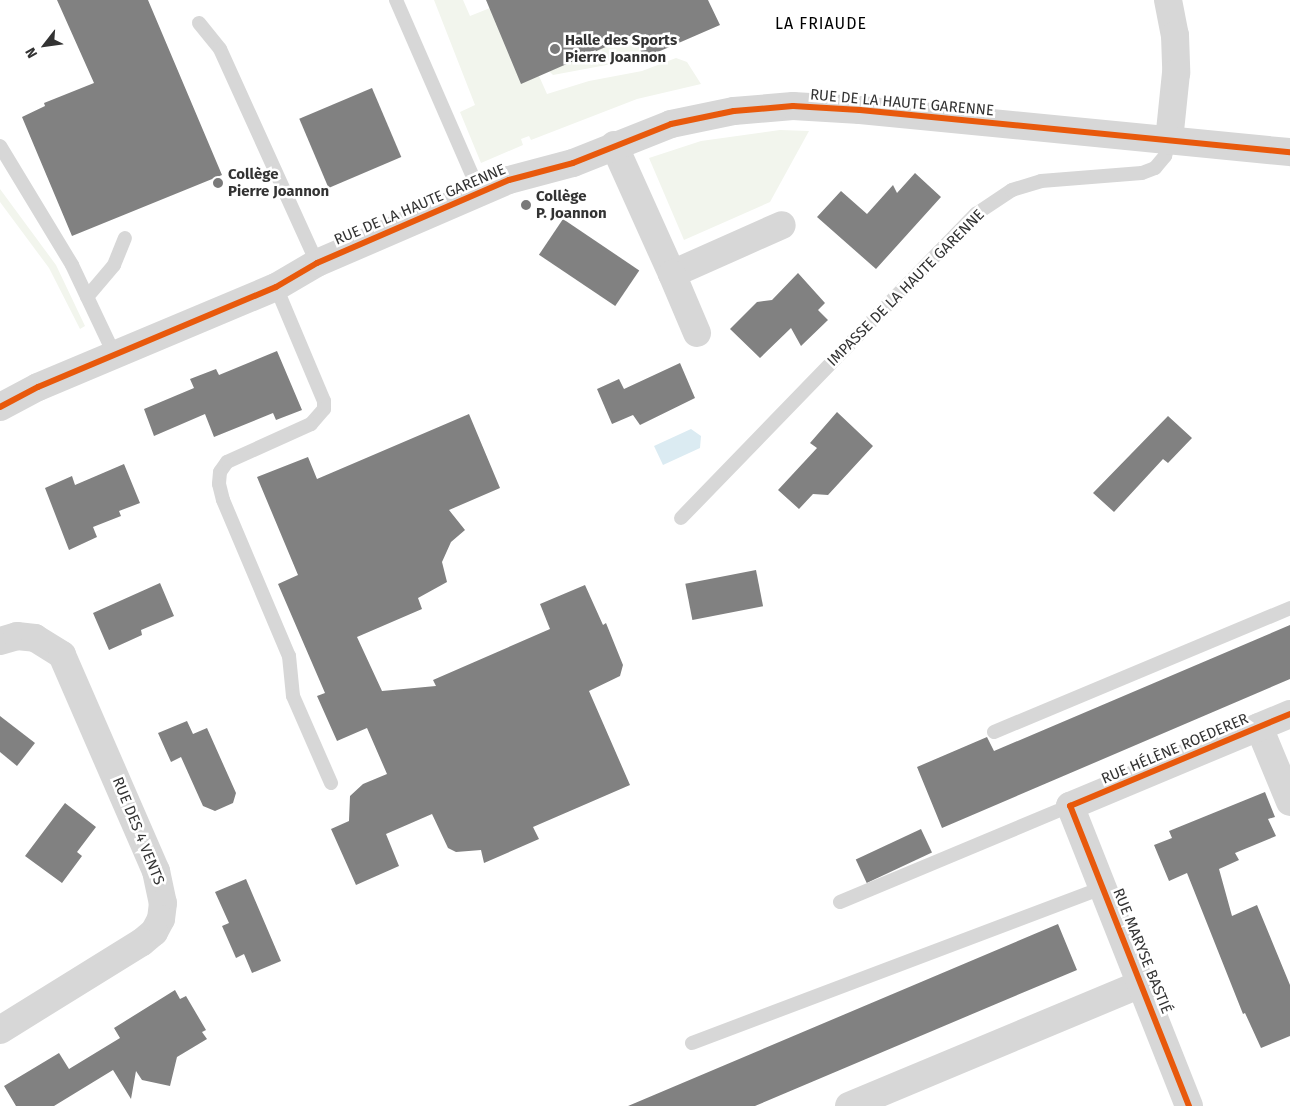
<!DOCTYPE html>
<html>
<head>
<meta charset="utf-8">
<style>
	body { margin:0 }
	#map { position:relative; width:1290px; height:1106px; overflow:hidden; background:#fff; font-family:"Fira Sans",sans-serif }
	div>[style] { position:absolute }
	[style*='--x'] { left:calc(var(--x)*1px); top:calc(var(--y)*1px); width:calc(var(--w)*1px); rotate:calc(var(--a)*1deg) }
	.green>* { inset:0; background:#f2f5ed }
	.water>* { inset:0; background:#dbebf2 }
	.building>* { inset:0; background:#818181; transform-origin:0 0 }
	.service>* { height:14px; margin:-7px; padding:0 7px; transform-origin:7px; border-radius:7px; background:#d7d7d7 }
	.minor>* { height:28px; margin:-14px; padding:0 14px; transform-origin:14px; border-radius:14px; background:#d7d7d7 }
	.cycleway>* { height:6px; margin:-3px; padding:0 3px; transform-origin:3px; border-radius:3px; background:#e8590c }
	.dots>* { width:14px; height:14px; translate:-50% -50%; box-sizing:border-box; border:2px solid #fff; border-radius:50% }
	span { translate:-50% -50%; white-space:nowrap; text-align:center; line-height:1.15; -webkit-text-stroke:5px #fff; paint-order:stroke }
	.poi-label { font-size:15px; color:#333; font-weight:700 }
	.left { translate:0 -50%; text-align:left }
	.street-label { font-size:15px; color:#333 }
	.neighbourhood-label { font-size:16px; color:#000; letter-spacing:1px }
	.north { position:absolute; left:20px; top:20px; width:50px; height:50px; -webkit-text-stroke:4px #fff; paint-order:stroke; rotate:240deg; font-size:14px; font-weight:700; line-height:20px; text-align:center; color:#333 }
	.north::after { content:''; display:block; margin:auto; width:18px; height:22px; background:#333; clip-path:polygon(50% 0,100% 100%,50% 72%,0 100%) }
</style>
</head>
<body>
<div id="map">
	<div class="green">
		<i style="clip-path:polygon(434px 0,463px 0,470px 16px,490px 8px,539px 76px,547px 94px,589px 81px,642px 71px,676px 58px,687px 62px,701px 84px,637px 99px,531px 140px,529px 136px,521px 139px,523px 145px,481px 163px,460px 112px,475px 105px)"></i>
		<i style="clip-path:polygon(633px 35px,644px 58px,553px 75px,549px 71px)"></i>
		<i style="clip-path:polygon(780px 130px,809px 131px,770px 202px,684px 240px,649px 158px,701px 141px)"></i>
		<i style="clip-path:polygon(0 189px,56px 265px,85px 326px,80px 329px,49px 268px,0 202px)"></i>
	</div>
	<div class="water">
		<i style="clip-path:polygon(691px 429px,701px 436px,700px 448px,663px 465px,654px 446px)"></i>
	</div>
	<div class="building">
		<i style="clip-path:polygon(57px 0,148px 0,222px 175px,72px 236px,22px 117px,45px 106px,44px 103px,94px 83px)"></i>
		<i style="clip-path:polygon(486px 0,708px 0,720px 25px,644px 58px,633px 35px,521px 84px)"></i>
		<i style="left:372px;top:88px;width:75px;height:79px;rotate:67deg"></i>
		<i style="clip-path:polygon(915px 173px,941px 197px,876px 269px,817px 217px,841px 191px,867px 214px,893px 185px,897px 193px)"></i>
		<i style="left:563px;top:219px;width:92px;height:43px;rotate:34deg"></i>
		<i style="clip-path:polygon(798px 273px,825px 303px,818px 310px,828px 320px,801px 346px,791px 328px,760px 358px,730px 329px,757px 302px,772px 300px)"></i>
		<i style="clip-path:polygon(277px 351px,302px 410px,276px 420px,273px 413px,214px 437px,205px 414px,154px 436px,144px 409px,194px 388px,190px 379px,216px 369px,219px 375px)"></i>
		<i style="clip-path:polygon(680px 363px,695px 398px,640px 425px,633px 415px,612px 424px,597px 389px,619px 379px,624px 389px)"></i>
		<i style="clip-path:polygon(837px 412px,873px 446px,828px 495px,813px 494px,799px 509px,778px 490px,817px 448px,810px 443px)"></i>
		<i style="clip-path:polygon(469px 414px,500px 488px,449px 510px,465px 530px,451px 542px,442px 562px,447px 582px,418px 598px,422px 609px,357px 637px,382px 691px,436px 686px,433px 680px,550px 629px,540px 604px,585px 585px,603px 625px,606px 623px,623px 665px,620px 676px,589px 691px,630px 785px,533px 827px,539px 839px,484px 863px,481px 850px,456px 852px,448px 848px,432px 814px,386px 834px,399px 866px,356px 885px,331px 829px,349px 821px,350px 796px,363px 784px,387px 774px,367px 728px,337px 741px,317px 696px,325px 693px,278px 584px,298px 575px,257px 477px,308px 457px,317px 479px)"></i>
		<i style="clip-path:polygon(1168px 416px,1192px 438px,1168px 463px,1163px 459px,1114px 512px,1093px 493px)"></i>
		<i style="clip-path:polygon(124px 464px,140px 503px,119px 511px,121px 516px,93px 527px,97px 537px,69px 550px,45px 488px,72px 476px,75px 485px)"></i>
		<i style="left:756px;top:570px;width:37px;height:72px;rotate:79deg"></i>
		<i style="clip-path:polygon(160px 583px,174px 616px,141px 630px,142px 635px,109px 650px,93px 613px)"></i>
		<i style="clip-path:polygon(1290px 625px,1290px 679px,942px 828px,917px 767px,987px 737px,994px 751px)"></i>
		<i style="clip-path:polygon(0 716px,35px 743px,17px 766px,0 752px)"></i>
		<i style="clip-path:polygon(187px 721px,193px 734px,207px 728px,236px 793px,233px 803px,215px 811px,203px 806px,181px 757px,171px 762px,158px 733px)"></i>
		<i style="clip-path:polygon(1265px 792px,1275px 817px,1268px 819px,1276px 836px,1235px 853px,1239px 860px,1219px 869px,1232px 916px,1257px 905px,1290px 985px,1290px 1036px,1261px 1048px,1245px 1013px,1243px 1014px,1187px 873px,1169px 881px,1154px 845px,1172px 838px,1169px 831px)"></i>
		<i style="clip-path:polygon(65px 803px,96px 827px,77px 852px,82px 856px,62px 883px,25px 856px)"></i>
		<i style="left:921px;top:829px;width:26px;height:72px;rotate:65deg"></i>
		<i style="clip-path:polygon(246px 879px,281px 961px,252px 973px,244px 954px,236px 958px,222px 926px,229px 923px,215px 892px)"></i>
		<i style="clip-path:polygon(1058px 924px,1077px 970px,996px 1004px,755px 1106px,628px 1106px)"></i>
		<i style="clip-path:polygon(175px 990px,180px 999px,186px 996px,206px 1030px,202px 1032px,207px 1039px,177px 1057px,170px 1086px,142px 1080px,136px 1071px,131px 1099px,113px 1070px,54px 1106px,16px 1106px,4px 1086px,59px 1053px,69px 1069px,120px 1038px,114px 1028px)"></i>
	</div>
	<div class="service">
		<i style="--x:396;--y:0;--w:210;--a:66.5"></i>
		<i style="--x:199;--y:23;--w:33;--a:51"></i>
		<i style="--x:220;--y:49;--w:235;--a:65.6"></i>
		<i style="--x:0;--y:146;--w:139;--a:58.8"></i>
		<i style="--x:72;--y:265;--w:98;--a:64.7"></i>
		<i style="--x:276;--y:287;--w:124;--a:67.2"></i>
		<i style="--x:324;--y:401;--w:8;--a:90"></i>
		<i style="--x:324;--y:409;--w:20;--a:131"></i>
		<i style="--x:311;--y:424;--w:92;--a:155.7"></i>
		<i style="--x:227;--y:462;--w:12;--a:125"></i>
		<i style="--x:220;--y:472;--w:12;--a:95"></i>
		<i style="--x:219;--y:484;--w:16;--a:76"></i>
		<i style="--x:223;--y:500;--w:169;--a:67.1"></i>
		<i style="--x:289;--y:656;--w:40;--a:84.3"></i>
		<i style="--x:293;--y:696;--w:95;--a:66.4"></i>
		<i style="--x:87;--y:297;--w:42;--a:-49.8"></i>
		<i style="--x:114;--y:265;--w:29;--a:-68"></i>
		<i style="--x:681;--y:518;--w:424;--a:-45.9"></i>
		<i style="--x:976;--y:214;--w:43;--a:-33.7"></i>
		<i style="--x:1012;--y:190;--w:30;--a:-17"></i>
		<i style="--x:1041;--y:181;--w:101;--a:-4.5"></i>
		<i style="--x:1142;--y:173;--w:14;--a:-21"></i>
		<i style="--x:1155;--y:168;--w:16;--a:-50"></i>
		<i style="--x:1165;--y:156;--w:16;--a:-75"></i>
		<i style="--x:994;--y:732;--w:321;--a:-22.7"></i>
		<i style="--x:840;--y:902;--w:249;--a:-22.7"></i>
		<i style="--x:692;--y:1043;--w:439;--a:-20.7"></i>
	</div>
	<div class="minor">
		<i style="--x:1168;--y:0;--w:36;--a:79"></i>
		<i style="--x:1175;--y:35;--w:38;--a:88"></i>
		<i style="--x:1176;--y:73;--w:68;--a:95.9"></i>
		<i style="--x:614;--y:145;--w:141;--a:65.8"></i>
		<i style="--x:672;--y:274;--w:120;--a:-24"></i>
		<i style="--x:672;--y:274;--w:64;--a:67"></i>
		<i style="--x:0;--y:407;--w:43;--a:-27.8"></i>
		<i style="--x:38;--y:387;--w:258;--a:-22.8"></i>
		<i style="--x:276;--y:287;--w:48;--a:-30.3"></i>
		<i style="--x:317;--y:263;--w:209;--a:-23.4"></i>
		<i style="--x:509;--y:180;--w:66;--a:-14.9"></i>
		<i style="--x:573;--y:163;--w:105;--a:-21.7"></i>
		<i style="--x:671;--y:124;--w:64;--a:-11.7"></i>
		<i style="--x:734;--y:111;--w:59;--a:-4.8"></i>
		<i style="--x:793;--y:106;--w:67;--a:3.4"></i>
		<i style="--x:860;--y:110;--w:432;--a:5.6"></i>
		<i style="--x:0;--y:641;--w:18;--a:-16"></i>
		<i style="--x:17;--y:636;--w:18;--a:6"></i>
		<i style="--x:35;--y:638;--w:32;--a:32"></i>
		<i style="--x:62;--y:655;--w:236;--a:66.5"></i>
		<i style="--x:156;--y:871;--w:33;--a:78"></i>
		<i style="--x:163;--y:903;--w:16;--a:97"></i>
		<i style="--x:161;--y:919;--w:15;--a:118"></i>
		<i style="--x:154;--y:932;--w:16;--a:140"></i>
		<i style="--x:142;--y:942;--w:167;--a:148.2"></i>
		<i style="--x:1259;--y:727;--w:81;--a:67.5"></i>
		<i style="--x:849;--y:1106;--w:316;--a:-22.7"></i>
		<i style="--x:1189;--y:1106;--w:323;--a:-111.6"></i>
		<i style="--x:1070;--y:806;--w:238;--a:-22.7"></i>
	</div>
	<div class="cycleway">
		<i style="--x:0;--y:407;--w:43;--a:-27.8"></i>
		<i style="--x:38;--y:387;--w:258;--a:-22.8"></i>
		<i style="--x:276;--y:287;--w:48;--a:-30.3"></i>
		<i style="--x:317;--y:263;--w:209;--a:-23.4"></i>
		<i style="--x:509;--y:180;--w:66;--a:-14.9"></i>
		<i style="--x:573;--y:163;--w:105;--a:-21.7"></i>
		<i style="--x:671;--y:124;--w:64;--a:-11.7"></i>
		<i style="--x:734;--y:111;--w:59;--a:-4.8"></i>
		<i style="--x:793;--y:106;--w:67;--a:3.4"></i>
		<i style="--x:860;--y:110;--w:432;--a:5.6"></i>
		<i style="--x:1189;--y:1106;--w:323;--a:-111.6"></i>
		<i style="--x:1070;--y:806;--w:238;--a:-22.7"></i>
	</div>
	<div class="dots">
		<i style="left:555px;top:49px;background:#7a7a7a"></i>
		<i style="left:218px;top:183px;background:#7a7a7a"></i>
		<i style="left:526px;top:205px;background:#7a7a7a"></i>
	</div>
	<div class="poi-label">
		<span class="left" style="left:565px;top:49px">Halle des Sports<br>Pierre Joannon</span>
		<span class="left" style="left:228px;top:183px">Collège<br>Pierre Joannon</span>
		<span class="left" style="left:536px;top:205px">Collège<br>P. Joannon</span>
	</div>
	<div class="street-label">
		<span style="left:902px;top:103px;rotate:5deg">RUE DE LA HAUTE GARENNE</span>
		<span style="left:420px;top:205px;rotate:-23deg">RUE DE LA HAUTE GARENNE</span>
		<span style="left:906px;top:288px;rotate:-45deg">IMPASSE DE LA HAUTE GARENNE</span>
		<span style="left:1175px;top:749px;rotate:-23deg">RUE HÉLÈNE ROEDERER</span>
		<span style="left:138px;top:831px;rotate:68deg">RUE DES 4 VENTS</span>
		<span style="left:1142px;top:951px;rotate:68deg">RUE MARYSE BASTIÉ</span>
	</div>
	<div class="neighbourhood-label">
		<span style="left:821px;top:24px">LA FRIAUDE</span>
	</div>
	<div class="north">N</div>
</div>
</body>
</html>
